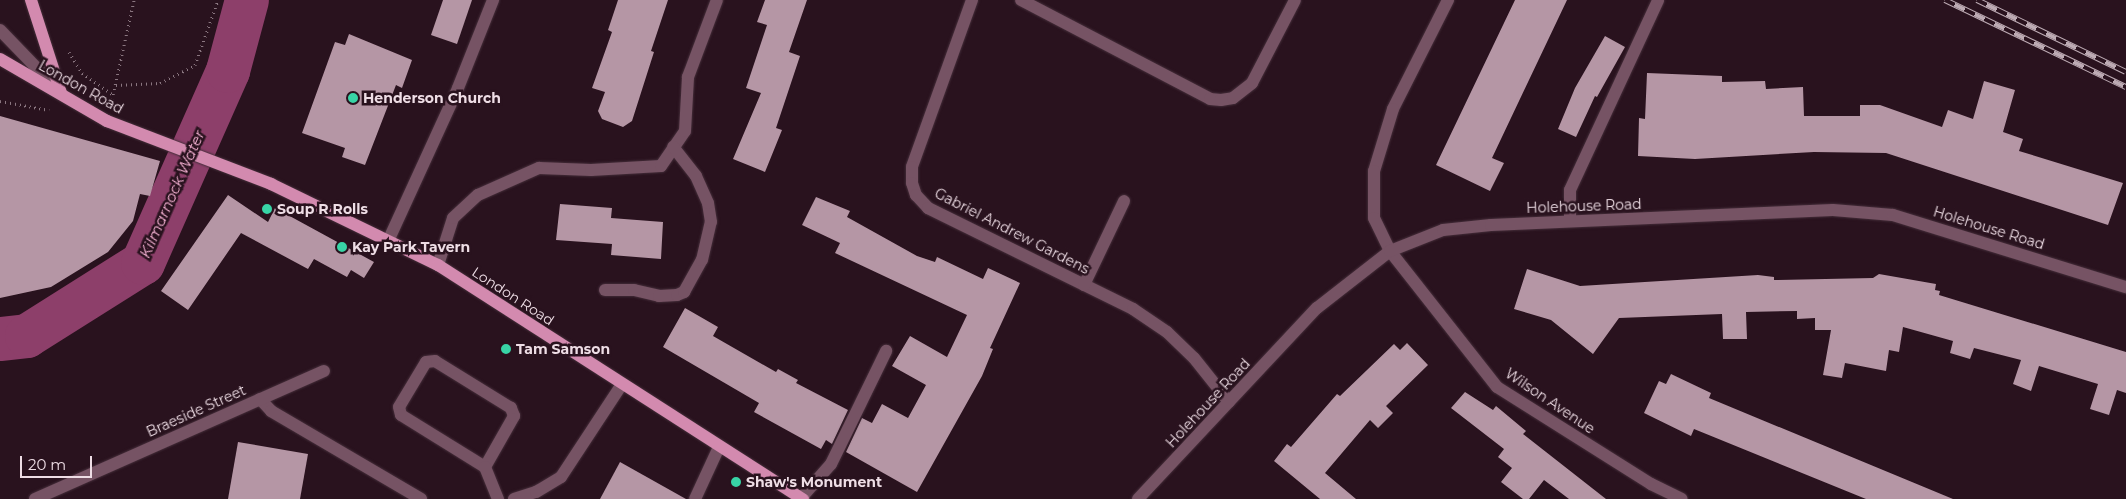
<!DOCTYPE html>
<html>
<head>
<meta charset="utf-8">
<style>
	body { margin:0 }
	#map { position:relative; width:2126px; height:499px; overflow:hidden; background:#29121e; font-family:Montserrat,sans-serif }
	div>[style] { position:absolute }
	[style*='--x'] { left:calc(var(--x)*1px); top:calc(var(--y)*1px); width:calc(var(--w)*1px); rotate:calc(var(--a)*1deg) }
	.river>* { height:44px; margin:-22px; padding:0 22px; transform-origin:22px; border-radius:22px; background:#8d3f6a }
	.building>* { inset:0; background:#b596a5 }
	.path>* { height:3px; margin-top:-1.5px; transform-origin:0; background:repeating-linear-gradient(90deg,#8a7680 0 1px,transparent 0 5px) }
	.roads { filter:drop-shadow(0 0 1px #452e3a) drop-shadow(0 0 1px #452e3a) }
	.minor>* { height:12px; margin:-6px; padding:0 6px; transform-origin:6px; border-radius:6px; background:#765364 }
	.major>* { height:12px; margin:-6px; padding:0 6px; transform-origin:6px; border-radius:6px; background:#d38aaf }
	.rail>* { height:5.5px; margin-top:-2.75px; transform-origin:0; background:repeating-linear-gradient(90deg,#29121e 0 11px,#bdabb4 0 22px); box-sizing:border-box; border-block:1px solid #bdabb4 }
	.dots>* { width:14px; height:14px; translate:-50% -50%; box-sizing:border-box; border:2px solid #29121e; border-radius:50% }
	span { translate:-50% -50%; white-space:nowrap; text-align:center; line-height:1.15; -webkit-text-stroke:5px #29121e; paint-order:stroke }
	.street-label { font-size:14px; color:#eedde5 }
	.poi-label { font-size:14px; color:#eedde5; font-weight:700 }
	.left { translate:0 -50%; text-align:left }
	.water-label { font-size:15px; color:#f5b2d3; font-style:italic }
	.scale { position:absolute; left:20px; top:456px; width:72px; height:22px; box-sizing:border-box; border:2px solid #eedde5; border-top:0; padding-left:6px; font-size:15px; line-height:18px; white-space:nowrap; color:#eedde5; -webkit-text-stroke:4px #29121e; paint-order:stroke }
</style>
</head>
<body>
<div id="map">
	<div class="river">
		<i style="--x:0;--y:339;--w:27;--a:-6"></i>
		<i style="--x:27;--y:336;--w:137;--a:-32.2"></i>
		<i style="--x:143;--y:263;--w:210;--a:-66.1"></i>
		<i style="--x:228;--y:71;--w:73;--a:-75"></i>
	</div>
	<div class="building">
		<i style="clip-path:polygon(443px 0,472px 0,457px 44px,431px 35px)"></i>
		<i style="clip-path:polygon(618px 0,668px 0,651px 51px,654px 52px,632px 121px,623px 127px,602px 119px,598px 111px,605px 92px,592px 88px,612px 32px,608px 30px)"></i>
		<i style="clip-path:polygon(765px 0,807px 0,789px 52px,800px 56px,776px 128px,782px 130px,765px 172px,733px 159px,761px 93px,746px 88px,767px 25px,757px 22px)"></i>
		<i style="clip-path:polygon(1515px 0,1567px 0,1492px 158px,1504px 163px,1490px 191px,1436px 165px)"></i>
		<i style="clip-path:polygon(349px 34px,412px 60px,402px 88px,396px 85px,365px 165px,342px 157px,345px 148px,302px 133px,335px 42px,345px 45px)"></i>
		<i style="clip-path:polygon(1605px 36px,1625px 47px,1597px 97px,1595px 96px,1576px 137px,1558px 129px,1575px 88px)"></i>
		<i style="clip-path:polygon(1647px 73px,1722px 76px,1722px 82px,1765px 81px,1766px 89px,1803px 87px,1804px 116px,1860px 116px,1860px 105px,1880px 105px,1942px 127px,1948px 110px,1973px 119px,1984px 81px,2015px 90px,2003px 132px,2023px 139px,2019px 151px,2123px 183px,2108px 225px,1886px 153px,1814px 152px,1695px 159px,1638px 156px,1639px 118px,1645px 119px)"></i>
		<i style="clip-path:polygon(0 116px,160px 161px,150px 196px,140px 194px,133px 221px,108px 252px,51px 287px,0 298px)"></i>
		<i style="clip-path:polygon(228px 195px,268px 222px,275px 208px,374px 262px,364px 278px,351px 270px,347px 277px,314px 259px,308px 269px,241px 233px,188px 310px,161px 291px)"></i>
		<i style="clip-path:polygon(816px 197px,850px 211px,847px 217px,917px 256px,935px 262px,937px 257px,983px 279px,988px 268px,1020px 283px,990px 348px,993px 349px,982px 376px,917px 492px,846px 452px,862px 418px,872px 423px,882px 404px,908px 418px,926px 385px,892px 366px,910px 336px,947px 357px,967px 315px,835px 253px,840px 243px,802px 225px)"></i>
		<i style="clip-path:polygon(560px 204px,612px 208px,611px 218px,663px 222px,661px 259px,611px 255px,612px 244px,556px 240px)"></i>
		<i style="clip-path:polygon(1527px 269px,1580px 286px,1758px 275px,1774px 277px,1774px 280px,1873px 278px,1879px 274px,1936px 284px,1935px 290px,1940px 291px,1939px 295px,2126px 352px,2126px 393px,2117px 390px,2109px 415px,2090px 409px,2098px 384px,2039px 366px,2031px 391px,2013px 384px,2021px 360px,1974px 348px,1970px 359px,1950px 353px,1953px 341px,1903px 327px,1899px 352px,1889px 350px,1886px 371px,1845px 363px,1842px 378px,1823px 375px,1831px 330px,1815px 330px,1815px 318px,1797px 319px,1797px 311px,1746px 312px,1747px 339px,1723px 339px,1722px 314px,1619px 318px,1593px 354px,1551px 320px,1514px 309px)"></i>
		<i style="clip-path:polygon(685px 308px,718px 327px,713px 336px,776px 372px,778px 369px,798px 380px,796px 383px,848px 410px,832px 444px,826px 440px,821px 449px,754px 412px,759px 403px,663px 347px)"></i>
		<i style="clip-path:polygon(1407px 343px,1428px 365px,1386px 406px,1393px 413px,1378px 428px,1370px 420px,1325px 473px,1356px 499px,1320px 499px,1274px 461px,1287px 444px,1291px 447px,1337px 394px,1340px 396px,1394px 344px,1400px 350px)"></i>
		<i style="clip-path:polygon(1671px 374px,1711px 393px,1709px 398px,1953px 499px,1866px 499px,1694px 429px,1691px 436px,1644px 413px,1659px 381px,1666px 384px)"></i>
		<i style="clip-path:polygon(1465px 392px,1493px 410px,1496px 406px,1526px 431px,1523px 434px,1606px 499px,1569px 499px,1544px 480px,1529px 499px,1523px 499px,1501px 482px,1512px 468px,1498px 457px,1504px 449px,1451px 408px)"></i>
		<i style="clip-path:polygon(238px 442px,308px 454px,300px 499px,228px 499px)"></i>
		<i style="clip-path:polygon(620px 462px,686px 499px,600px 499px)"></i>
	</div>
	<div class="path">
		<i style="--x:69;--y:52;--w:25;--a:58"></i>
		<i style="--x:82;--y:73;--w:39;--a:35"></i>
		<i style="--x:116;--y:85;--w:44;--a:-2.6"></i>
		<i style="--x:160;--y:83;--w:39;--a:-27"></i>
		<i style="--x:195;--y:65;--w:69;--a:-70.5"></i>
		<i style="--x:0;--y:101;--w:50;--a:10.4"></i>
		<i style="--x:111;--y:104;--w:107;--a:-77.5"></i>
	</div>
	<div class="roads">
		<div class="minor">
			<i style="--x:972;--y:0;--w:177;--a:109.8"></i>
			<i style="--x:912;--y:167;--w:16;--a:90"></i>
			<i style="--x:912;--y:183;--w:13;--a:72"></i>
			<i style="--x:916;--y:195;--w:18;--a:47"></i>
			<i style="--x:928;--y:208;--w:229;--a:26.2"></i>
			<i style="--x:1133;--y:309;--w:41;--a:34.1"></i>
			<i style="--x:1167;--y:332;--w:37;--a:44"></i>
			<i style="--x:1194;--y:358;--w:56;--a:51.5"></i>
			<i style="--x:1021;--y:0;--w:213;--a:27.6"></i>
			<i style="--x:1210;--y:99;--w:11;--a:5"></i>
			<i style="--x:1221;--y:100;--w:12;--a:-9"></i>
			<i style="--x:1233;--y:98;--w:24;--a:-38"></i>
			<i style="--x:1252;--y:83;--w:93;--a:-62.6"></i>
			<i style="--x:1448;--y:0;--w:122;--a:116.8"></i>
			<i style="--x:1393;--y:109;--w:65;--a:107"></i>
			<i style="--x:1374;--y:171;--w:47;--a:90"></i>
			<i style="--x:1374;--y:218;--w:37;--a:64"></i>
			<i style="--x:1390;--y:251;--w:173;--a:51.8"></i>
			<i style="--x:1497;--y:387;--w:182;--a:32.2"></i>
			<i style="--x:1651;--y:484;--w:34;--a:26"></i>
			<i style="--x:0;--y:30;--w:85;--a:46"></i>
			<i style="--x:1570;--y:221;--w:31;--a:-90"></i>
			<i style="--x:1570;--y:190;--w:209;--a:-65.1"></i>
			<i style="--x:389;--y:239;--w:166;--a:-65.4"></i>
			<i style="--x:458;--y:88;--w:95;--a:-68.3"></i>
			<i style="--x:438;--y:265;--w:49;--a:-72.3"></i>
			<i style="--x:453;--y:218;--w:34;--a:-43"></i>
			<i style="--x:478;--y:195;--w:67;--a:-23.9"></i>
			<i style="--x:539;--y:168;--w:52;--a:2.2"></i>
			<i style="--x:591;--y:170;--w:70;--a:-3.3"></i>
			<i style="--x:661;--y:166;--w:42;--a:-55.6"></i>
			<i style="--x:685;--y:131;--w:54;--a:-86.8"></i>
			<i style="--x:688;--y:77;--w:82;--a:-69.4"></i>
			<i style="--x:1084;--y:285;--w:93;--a:-64.5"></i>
			<i style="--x:605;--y:290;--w:29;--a:0"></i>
			<i style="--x:634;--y:290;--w:26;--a:13"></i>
			<i style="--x:659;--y:296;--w:18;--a:-3"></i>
			<i style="--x:677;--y:295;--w:8;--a:-23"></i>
			<i style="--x:684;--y:292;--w:37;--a:-61"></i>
			<i style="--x:702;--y:260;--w:39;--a:-77"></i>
			<i style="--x:711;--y:222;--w:19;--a:-99"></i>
			<i style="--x:708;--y:203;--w:30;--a:-114"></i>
			<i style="--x:696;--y:176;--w:37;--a:-128"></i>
			<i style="--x:260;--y:399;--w:16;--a:47"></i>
			<i style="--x:271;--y:411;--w:174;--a:30.4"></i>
			<i style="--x:485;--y:467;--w:59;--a:-60.4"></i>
			<i style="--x:514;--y:416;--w:9;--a:-111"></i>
			<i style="--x:511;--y:408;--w:89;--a:-148.3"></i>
			<i style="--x:435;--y:361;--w:9;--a:174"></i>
			<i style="--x:426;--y:362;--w:52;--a:121"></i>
			<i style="--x:399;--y:407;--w:8;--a:76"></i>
			<i style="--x:401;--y:415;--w:99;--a:31.8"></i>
			<i style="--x:485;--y:467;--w:35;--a:68"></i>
			<i style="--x:801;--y:498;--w:45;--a:-48.6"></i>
			<i style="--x:831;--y:464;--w:126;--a:-64"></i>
			<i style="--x:35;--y:499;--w:316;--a:-23.9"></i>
			<i style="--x:514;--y:499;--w:23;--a:-18"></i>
			<i style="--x:536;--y:492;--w:29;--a:-31"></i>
			<i style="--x:561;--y:477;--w:111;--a:-56.7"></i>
			<i style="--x:695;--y:499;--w:57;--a:-65.2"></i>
			<i style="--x:1138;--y:499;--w:262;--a:-46.9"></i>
			<i style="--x:1317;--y:308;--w:93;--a:-38"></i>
			<i style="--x:1390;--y:251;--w:57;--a:-21.6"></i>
			<i style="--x:1443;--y:230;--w:48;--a:-5.9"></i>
			<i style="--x:1491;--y:225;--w:342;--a:-2.5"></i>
			<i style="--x:1833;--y:210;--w:60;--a:4.8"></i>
			<i style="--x:1893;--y:215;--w:244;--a:17.2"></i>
		</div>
		<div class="major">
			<i style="--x:31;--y:0;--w:98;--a:72.1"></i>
			<i style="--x:0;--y:59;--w:124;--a:30.1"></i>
			<i style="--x:107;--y:121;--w:176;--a:21"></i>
			<i style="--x:271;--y:184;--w:186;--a:25.9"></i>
			<i style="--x:438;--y:265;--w:434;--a:32.7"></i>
		</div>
	</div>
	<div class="rail">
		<i style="--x:1945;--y:0;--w:201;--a:25.7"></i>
		<i style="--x:1977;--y:0;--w:165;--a:25.8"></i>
	</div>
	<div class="dots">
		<i style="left:353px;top:98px;background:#38d4a6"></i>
		<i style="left:267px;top:209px;background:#38d4a6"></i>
		<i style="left:342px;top:247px;background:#38d4a6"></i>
		<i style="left:506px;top:349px;background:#38d4a6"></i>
		<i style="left:736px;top:482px;background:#38d4a6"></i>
	</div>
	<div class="street-label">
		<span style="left:81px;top:87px;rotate:29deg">London Road</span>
		<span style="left:1584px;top:206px;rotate:-2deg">Holehouse Road</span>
		<span style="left:1989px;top:228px;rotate:17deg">Holehouse Road</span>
		<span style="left:1012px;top:231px;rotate:27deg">Gabriel Andrew Gardens</span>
		<span style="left:513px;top:296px;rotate:33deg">London Road</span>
		<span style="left:1550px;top:401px;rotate:34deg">Wilson Avenue</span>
		<span style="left:1208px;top:403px;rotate:-47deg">Holehouse Road</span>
		<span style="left:196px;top:411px;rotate:-24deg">Braeside Street</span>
	</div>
	<div class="poi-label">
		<span class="left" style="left:363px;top:98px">Henderson Church</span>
		<span class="left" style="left:277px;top:209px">Soup R Rolls</span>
		<span class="left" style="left:352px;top:247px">Kay Park Tavern</span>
		<span class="left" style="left:516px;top:349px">Tam Samson</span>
		<span class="left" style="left:746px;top:482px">Shaw's Monument</span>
	</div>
	<div class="water-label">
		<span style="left:172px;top:194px;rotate:-66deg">Kilmarnock Water</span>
	</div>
	<div class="scale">20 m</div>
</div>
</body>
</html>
